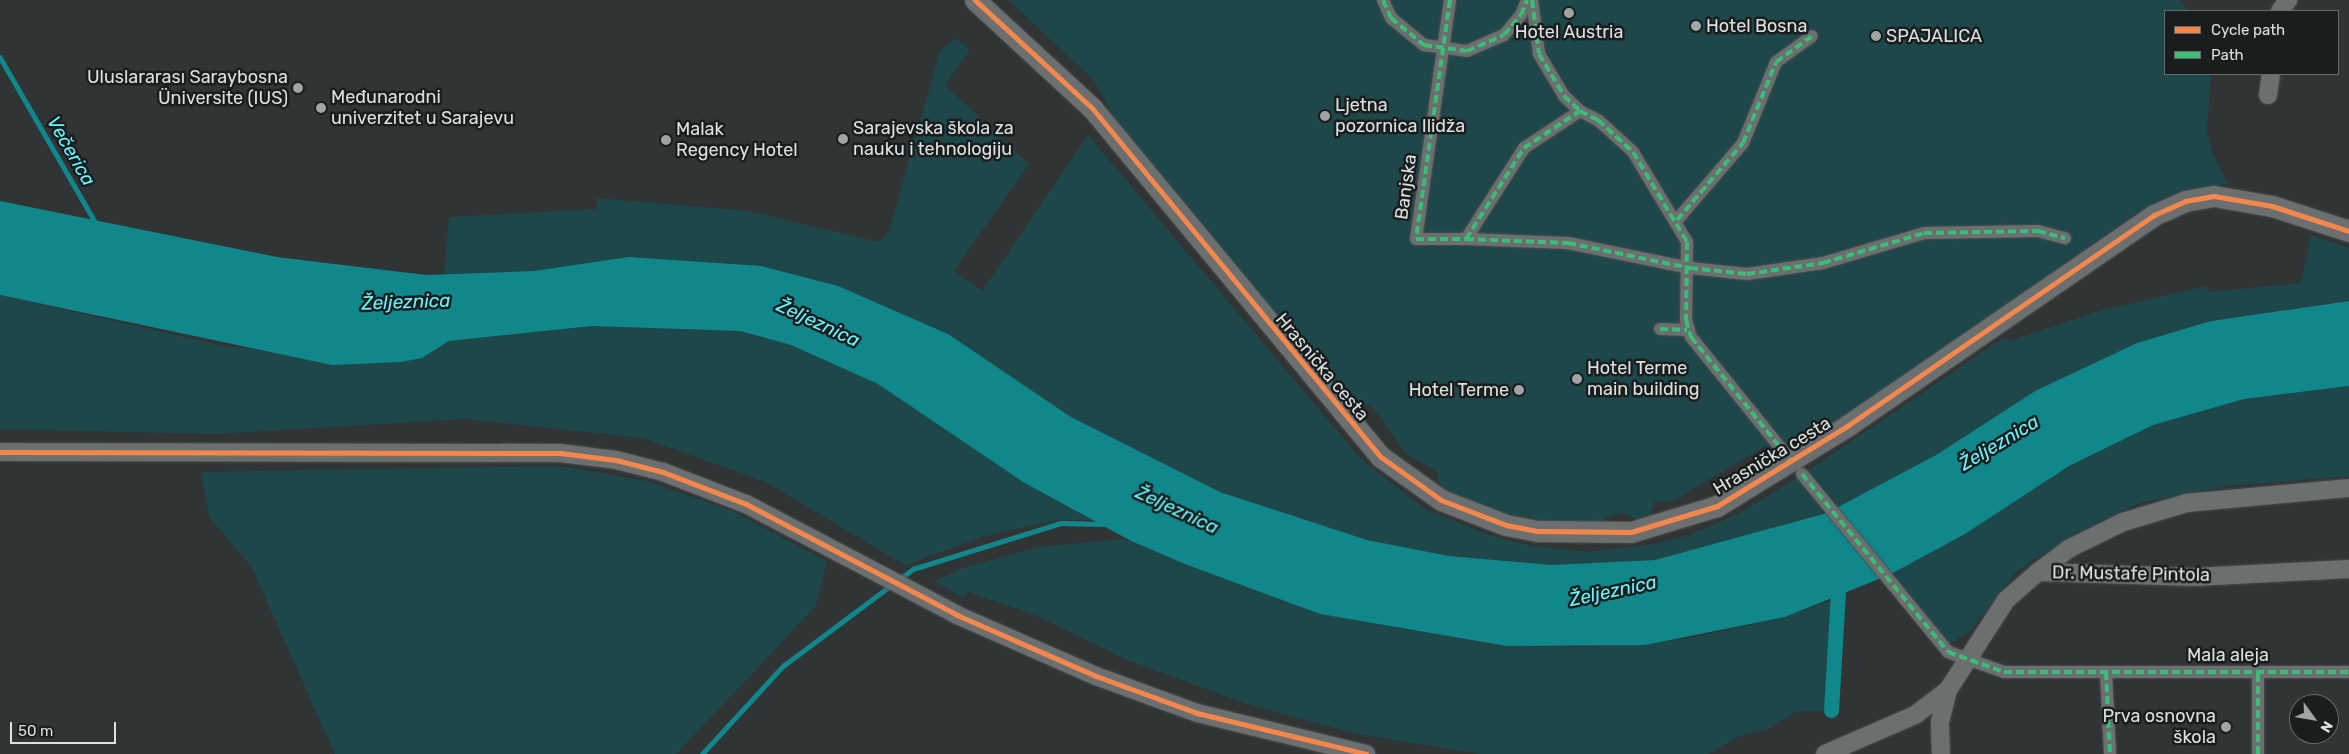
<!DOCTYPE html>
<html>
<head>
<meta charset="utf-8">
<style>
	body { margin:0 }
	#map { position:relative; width:2349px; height:754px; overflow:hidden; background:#303434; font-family:Rubik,sans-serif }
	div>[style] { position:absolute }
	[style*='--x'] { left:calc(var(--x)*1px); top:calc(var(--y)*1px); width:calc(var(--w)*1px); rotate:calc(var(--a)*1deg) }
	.green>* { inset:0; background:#1e4749 }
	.water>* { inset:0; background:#10878b }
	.stream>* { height:4.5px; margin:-2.25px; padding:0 2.25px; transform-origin:2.25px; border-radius:2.25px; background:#10878b }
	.canal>* { height:15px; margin:-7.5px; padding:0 7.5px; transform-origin:7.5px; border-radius:7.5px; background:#10878b }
	.roads { filter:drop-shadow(0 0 1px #4c4f4f) drop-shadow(0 0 1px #4c4f4f) }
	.pedestrian>* { height:12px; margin:-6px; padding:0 6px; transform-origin:6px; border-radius:6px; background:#6c6f6f }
	.minor>* { height:18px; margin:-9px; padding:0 9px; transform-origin:9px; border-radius:9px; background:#6c6f6f }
	.tertiary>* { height:21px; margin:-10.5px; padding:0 10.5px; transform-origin:10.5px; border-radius:10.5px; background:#6c6f6f }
	.quiet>* { height:4px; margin-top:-2px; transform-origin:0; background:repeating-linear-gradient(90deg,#3abd76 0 8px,transparent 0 12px) }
	.cycleway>* { height:5px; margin:-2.5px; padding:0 2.5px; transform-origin:2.5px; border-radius:2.5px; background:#f5874c }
	.dots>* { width:14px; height:14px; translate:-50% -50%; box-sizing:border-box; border:2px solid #191d1d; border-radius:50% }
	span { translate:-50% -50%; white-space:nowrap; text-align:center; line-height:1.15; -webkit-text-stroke:5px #191d1d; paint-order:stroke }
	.poi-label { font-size:18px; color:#dbe0e0 }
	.left { translate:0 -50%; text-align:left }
	.right { translate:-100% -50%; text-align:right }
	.street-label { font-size:18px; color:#dbe0e0 }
	.water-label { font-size:19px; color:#66f5fb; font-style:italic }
	.legend { position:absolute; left:2164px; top:10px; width:175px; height:65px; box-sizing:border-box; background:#191d1d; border:1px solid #676b6b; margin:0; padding:6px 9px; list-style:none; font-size:15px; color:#dbe0e0 }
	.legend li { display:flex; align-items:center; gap:10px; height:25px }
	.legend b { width:25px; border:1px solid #676b6b }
	.north { position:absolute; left:2289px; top:694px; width:50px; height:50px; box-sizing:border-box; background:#191d1d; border:1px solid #676b6b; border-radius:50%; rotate:122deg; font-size:14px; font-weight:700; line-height:20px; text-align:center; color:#dbe0e0 }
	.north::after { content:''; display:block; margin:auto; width:18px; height:22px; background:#9fa4a4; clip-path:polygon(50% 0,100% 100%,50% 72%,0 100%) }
	.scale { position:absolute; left:10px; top:722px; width:106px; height:22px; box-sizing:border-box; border:2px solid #dbe0e0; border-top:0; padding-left:6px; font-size:15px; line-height:18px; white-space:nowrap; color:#dbe0e0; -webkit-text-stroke:4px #191d1d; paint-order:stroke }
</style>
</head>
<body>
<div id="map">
	<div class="green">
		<i style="clip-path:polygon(1008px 0,2179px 0,2189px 11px,2165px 11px,2165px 74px,2211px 74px,2207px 131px,2213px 155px,2228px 184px,2200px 188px,2135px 214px,1780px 462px,1767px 445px,1671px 502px,1655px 501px,1650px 516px,1638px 520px,1622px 512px,1603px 519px,1603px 524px,1545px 524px,1479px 507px,1439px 487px,1437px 471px,1407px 455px,1371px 405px,1352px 407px,1129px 143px,1093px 79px)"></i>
		<i style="clip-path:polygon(956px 38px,970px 50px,945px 85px,1029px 164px,954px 271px,982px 291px,1088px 135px,1360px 458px,1424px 508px,1488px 535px,1532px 546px,1586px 552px,1654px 544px,1690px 535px,1740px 513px,1798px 477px,1827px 513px,1655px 560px,1552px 565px,1449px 556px,1367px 540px,1220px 492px,1071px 417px,948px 334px,838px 286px,761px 266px,444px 274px,449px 217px,597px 209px,597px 198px,748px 211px,879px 242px,889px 231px,940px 51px)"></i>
		<i style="clip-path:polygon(2311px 235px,2349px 248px,2349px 301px,2211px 321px,2137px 343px,2035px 391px,1936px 455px,1834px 510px,1803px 474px,2003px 338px,2010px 341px,2102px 310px,2207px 286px,2207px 292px,2301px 283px)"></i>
		<i style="clip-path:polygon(0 295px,229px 347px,422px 358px,449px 341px,592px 326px,740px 331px,791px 345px,878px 384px,1023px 482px,1091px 520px,1057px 520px,985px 536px,905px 565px,766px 482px,643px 438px,465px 419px,215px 434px,0 429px)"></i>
		<i style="clip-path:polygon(2349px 386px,2349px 476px,2228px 486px,2139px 503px,2074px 534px,2017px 571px,1969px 632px,1951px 643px,1944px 643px,1891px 574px,1965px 534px,2069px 466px,2153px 425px,2244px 399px)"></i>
		<i style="clip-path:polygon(561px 466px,647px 481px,730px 510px,827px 561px,816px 606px,676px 754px,335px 754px,251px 566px,209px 517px,201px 472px)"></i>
		<i style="clip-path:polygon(1123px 539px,1320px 614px,1507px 646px,1599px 647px,1691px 638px,1785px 617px,1835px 599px,1828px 711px,1797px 711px,1768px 729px,1739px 736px,1708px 754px,1481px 754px,1357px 734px,1250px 705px,1125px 659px,1035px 615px,968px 592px,964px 598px,934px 581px,963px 568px,1039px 547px)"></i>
	</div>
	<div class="water">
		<i style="clip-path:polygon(0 201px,277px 257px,426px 275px,534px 271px,629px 257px,761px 266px,838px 286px,948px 334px,1071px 417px,1220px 492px,1367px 540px,1449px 556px,1552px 565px,1655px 560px,1827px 513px,1936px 455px,2035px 391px,2137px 343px,2211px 321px,2349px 301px,2349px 386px,2244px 399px,2153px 425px,2069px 466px,1965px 534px,1891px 574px,1785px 617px,1645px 645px,1507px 646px,1320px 614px,1185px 564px,1131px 541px,1023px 482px,878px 384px,791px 345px,740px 331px,592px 326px,449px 341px,422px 358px,401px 362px,332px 365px,0 295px)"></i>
	</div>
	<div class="stream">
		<i style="--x:0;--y:57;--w:192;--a:60"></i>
		<i style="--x:898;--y:580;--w:19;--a:-36"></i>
		<i style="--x:913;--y:569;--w:155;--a:-17.3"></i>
		<i style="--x:1061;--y:523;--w:42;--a:1.4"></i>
		<i style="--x:702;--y:754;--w:120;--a:-47.4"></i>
		<i style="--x:783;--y:666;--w:134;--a:-36.8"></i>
	</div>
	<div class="canal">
		<i style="--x:1831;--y:710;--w:133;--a:-86.6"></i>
	</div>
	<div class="roads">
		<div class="pedestrian">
			<i style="--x:1383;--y:0;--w:20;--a:66"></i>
			<i style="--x:1391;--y:18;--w:43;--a:39.3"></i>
			<i style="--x:1424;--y:45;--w:43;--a:7.9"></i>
			<i style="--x:1467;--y:51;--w:40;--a:-23.4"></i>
			<i style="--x:1504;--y:35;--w:26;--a:-50"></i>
			<i style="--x:1521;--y:15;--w:16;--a:-68"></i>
			<i style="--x:1450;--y:0;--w:241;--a:98.1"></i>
			<i style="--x:1416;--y:239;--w:50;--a:0"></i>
			<i style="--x:1466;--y:239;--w:108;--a:-57.5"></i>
			<i style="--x:1524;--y:148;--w:67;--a:-33.5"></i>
			<i style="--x:1580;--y:111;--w:20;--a:27"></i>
			<i style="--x:1598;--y:120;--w:47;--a:42.4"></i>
			<i style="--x:1633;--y:152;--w:105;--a:59"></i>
			<i style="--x:1687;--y:242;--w:78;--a:90.7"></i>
			<i style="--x:1686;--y:320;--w:18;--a:74"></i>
			<i style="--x:1691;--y:337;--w:161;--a:51.1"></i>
			<i style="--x:1532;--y:0;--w:54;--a:82.6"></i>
			<i style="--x:1539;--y:54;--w:49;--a:59.2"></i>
			<i style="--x:1564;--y:96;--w:22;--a:43"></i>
			<i style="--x:1677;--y:220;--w:101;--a:-49.4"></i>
			<i style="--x:1743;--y:143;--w:87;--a:-67.8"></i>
			<i style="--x:1776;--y:62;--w:44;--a:-35.8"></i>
			<i style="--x:1466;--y:239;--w:102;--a:2.2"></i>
			<i style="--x:1568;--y:243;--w:125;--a:11.6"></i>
			<i style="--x:1690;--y:268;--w:57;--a:6"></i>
			<i style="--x:1747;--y:274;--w:77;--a:-8.2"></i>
			<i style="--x:1823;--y:263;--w:105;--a:-16.5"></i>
			<i style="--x:1924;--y:233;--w:114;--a:-1"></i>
			<i style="--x:2038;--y:231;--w:28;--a:15"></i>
			<i style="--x:1660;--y:329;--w:27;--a:2"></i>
			<i style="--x:1802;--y:474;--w:230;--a:50.6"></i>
			<i style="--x:1948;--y:652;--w:59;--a:19.7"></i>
			<i style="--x:2004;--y:672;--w:345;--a:0"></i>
			<i style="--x:2106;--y:672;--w:82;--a:87.2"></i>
			<i style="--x:2258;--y:754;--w:81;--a:-90"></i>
		</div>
		<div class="minor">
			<i style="--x:2280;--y:11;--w:14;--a:-54"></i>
			<i style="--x:2268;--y:95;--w:21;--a:-82"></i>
			<i style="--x:0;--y:452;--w:560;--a:0.1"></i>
			<i style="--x:560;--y:453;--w:56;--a:7.1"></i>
			<i style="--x:616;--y:460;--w:49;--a:14.3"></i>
			<i style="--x:663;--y:472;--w:89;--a:21.1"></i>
			<i style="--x:746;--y:504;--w:238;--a:27.7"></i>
			<i style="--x:957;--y:615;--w:152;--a:23.7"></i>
			<i style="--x:1096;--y:676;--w:108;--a:20.1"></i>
			<i style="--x:1197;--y:713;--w:174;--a:13.6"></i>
			<i style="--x:2038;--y:572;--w:38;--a:-37"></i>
			<i style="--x:2068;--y:549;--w:61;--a:-26.1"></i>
			<i style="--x:2123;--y:522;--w:67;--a:-16.5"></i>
			<i style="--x:2187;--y:503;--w:163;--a:-5.3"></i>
			<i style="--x:1825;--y:754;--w:98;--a:-23.4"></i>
			<i style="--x:1915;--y:715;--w:41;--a:-37.1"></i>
			<i style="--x:1941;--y:754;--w:32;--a:-92"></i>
			<i style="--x:1940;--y:722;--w:33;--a:-76"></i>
			<i style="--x:1948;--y:690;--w:107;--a:-57.2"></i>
			<i style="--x:2006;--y:600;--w:43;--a:-41.2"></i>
			<i style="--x:2038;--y:572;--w:157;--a:1.8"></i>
			<i style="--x:2195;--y:577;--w:154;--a:-3"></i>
		</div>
		<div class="tertiary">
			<i style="--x:975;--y:0;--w:159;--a:42.7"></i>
			<i style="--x:1092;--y:108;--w:453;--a:50.4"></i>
			<i style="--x:1381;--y:457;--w:74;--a:35.6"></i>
			<i style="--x:1441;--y:500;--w:70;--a:21"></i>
			<i style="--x:1506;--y:525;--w:33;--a:11"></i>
			<i style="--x:1538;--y:531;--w:93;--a:0.6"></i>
			<i style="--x:1631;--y:532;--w:90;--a:-16.8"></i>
			<i style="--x:1717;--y:506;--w:153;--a:-31.6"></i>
			<i style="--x:1847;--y:426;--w:373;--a:-34.5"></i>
			<i style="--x:2154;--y:215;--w:34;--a:-24"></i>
			<i style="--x:2185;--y:201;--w:29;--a:-10"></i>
			<i style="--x:2214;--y:196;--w:59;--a:9.8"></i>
			<i style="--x:2272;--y:206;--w:81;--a:18"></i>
		</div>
	</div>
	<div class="quiet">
		<i style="--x:1383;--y:0;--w:20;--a:66"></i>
		<i style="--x:1391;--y:18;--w:43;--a:39.3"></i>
		<i style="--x:1424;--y:45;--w:43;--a:7.9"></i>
		<i style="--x:1467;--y:51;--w:40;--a:-23.4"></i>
		<i style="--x:1504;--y:35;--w:26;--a:-50"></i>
		<i style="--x:1521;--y:15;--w:16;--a:-68"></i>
		<i style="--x:1450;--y:0;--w:241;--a:98.1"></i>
		<i style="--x:1416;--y:239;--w:50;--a:0"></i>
		<i style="--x:1466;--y:239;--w:108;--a:-57.5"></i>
		<i style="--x:1524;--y:148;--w:67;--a:-33.5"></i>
		<i style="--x:1580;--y:111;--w:20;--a:27"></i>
		<i style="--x:1598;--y:120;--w:47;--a:42.4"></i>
		<i style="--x:1633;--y:152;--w:105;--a:59"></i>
		<i style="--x:1687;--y:242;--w:78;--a:90.7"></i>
		<i style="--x:1686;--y:320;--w:18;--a:74"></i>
		<i style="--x:1691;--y:337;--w:161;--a:51.1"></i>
		<i style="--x:1532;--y:0;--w:54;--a:82.6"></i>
		<i style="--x:1539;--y:54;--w:49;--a:59.2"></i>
		<i style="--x:1564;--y:96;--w:22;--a:43"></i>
		<i style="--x:1677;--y:220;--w:101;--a:-49.4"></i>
		<i style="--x:1743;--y:143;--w:87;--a:-67.8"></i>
		<i style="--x:1776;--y:62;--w:44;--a:-35.8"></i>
		<i style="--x:1466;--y:239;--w:102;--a:2.2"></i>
		<i style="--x:1568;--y:243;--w:125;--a:11.6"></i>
		<i style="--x:1690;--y:268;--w:57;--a:6"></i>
		<i style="--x:1747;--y:274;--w:77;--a:-8.2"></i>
		<i style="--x:1823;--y:263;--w:105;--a:-16.5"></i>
		<i style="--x:1924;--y:233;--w:114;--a:-1"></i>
		<i style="--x:2038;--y:231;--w:28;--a:15"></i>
		<i style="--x:1660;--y:329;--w:27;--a:2"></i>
		<i style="--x:1802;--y:474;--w:230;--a:50.6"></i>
		<i style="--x:1948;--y:652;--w:59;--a:19.7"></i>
		<i style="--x:2004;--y:672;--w:345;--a:0"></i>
		<i style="--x:2106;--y:672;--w:82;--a:87.2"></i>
		<i style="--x:2258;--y:754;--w:81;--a:-90"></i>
	</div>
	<div class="cycleway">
		<i style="--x:975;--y:0;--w:159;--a:42.7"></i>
		<i style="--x:1092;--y:108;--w:453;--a:50.4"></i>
		<i style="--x:1381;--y:457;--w:74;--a:35.6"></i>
		<i style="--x:1441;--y:500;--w:70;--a:21"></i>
		<i style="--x:1506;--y:525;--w:33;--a:11"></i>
		<i style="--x:1538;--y:531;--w:93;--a:0.6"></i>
		<i style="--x:1631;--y:532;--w:90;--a:-16.8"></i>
		<i style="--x:1717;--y:506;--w:153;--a:-31.6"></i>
		<i style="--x:1847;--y:426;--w:373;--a:-34.5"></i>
		<i style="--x:2154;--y:215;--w:34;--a:-24"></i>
		<i style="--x:2185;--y:201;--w:29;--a:-10"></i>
		<i style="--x:2214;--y:196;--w:59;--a:9.8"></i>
		<i style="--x:2272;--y:206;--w:81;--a:18"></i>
		<i style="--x:0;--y:452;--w:560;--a:0.1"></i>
		<i style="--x:560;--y:453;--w:56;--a:7.1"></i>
		<i style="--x:616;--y:460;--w:49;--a:14.3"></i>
		<i style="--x:663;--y:472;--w:89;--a:21.1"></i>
		<i style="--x:746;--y:504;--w:238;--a:27.7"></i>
		<i style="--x:957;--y:615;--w:152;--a:23.7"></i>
		<i style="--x:1096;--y:676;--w:108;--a:20.1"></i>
		<i style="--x:1197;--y:713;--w:174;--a:13.6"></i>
	</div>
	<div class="dots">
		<i style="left:1569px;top:13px;background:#9fa4a4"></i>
		<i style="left:1696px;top:26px;background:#9fa4a4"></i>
		<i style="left:1876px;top:36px;background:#9fa4a4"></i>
		<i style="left:298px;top:88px;background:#9fa4a4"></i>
		<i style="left:321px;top:108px;background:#9fa4a4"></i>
		<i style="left:1325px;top:116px;background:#9fa4a4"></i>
		<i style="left:843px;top:139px;background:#9fa4a4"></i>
		<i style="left:666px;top:140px;background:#9fa4a4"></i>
		<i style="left:1577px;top:379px;background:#9fa4a4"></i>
		<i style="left:1519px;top:390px;background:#9fa4a4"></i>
		<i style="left:2226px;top:727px;background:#9fa4a4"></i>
	</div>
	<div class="poi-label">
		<span class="left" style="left:1706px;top:26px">Hotel Bosna</span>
		<span style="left:1569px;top:32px">Hotel Austria</span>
		<span class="left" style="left:1886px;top:36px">SPAJALICA</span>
		<span class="right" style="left:288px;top:88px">Uluslararası Saraybosna<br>Üniversite (IUS)</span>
		<span class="left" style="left:331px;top:108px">Međunarodni<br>univerzitet u Sarajevu</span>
		<span class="left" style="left:1335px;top:116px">Ljetna<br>pozornica Ilidža</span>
		<span class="left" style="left:853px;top:139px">Sarajevska škola za<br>nauku i tehnologiju</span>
		<span class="left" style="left:676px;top:140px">Malak<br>Regency Hotel</span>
		<span class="left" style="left:1587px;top:379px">Hotel Terme<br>main building</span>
		<span class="right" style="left:1509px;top:390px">Hotel Terme</span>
		<span class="right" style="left:2216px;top:727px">Prva osnovna<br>škola</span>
	</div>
	<div class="street-label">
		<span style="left:1406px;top:187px;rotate:-82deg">Banjska</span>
		<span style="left:1322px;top:367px;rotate:50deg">Hrasnička cesta</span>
		<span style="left:1772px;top:456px;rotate:-31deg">Hrasnička cesta</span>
		<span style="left:2131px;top:574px;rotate:1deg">Dr. Mustafe Pintola</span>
		<span style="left:2228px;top:655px">Mala aleja</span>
	</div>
	<div class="water-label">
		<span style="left:71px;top:151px;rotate:60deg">Večerica</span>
		<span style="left:406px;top:302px;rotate:-2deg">Željeznica</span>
		<span style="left:818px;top:323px;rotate:25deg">Željeznica</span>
		<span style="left:1999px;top:443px;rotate:-31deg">Željeznica</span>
		<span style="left:1177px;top:510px;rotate:25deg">Željeznica</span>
		<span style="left:1613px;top:591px;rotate:-12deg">Željeznica</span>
	</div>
	<ul class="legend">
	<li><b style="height:6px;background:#f5874c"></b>Cycle path</li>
	<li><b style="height:6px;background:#3abd76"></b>Path</li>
	</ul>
	<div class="north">N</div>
	<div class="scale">50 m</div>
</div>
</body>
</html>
